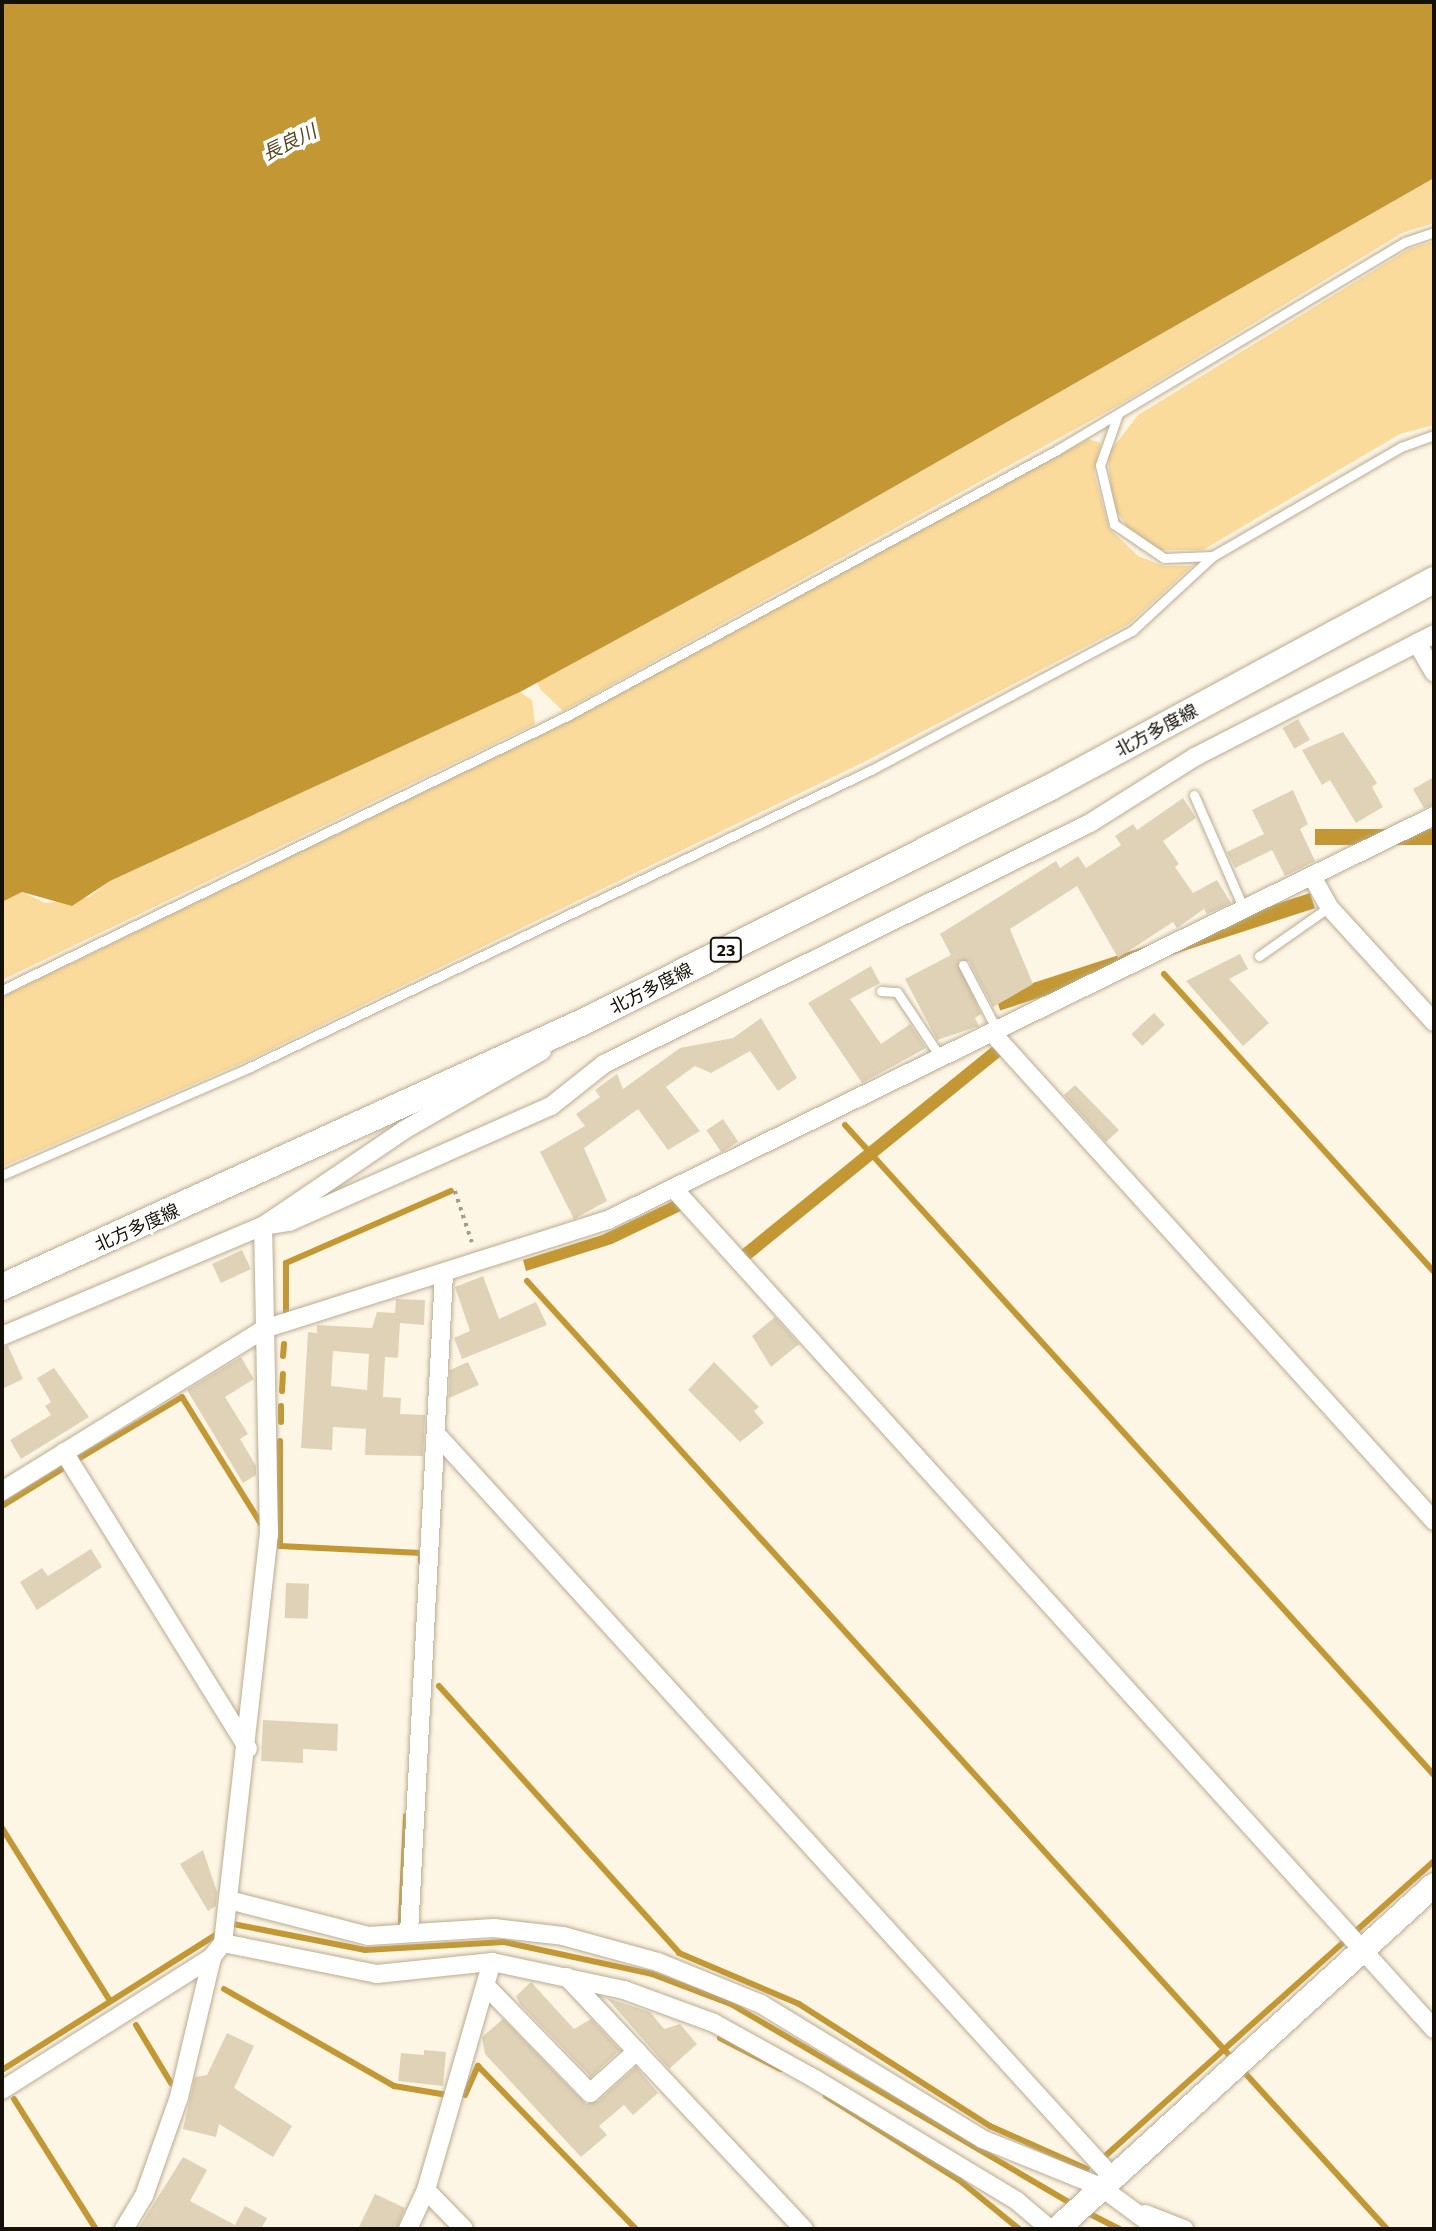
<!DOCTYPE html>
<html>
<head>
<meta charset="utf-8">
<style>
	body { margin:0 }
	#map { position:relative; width:1436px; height:2231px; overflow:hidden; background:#fef6e5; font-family:Commissioner,"Noto Sans JP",sans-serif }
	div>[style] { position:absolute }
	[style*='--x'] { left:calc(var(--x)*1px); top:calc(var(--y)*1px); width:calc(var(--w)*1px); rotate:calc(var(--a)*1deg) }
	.green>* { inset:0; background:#fadb9b }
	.water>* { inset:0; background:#c39834; transform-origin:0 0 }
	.stream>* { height:6px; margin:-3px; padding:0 3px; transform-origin:3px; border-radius:3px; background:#c39834 }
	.building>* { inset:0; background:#e0d2b6; transform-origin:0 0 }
	.path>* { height:3.5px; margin-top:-1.75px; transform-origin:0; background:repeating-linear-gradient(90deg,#a39c8e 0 3.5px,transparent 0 8.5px) }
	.roads { filter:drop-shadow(0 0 2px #b9ac91) drop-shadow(0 0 2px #b9ac91) }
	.lane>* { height:9px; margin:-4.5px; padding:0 4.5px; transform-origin:4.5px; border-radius:4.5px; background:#fff }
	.street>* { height:18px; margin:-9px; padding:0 9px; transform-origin:9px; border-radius:9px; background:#fff }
	.secondary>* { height:24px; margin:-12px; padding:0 12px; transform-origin:12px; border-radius:12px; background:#fff }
	.primary>* { height:26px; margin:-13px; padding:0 13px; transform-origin:13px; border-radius:13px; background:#fff }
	span { translate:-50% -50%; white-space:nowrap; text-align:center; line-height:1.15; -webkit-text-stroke:7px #fff; paint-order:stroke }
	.shield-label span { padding:2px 5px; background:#fff; border:2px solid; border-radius:5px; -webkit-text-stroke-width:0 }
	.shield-label { font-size:16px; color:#151007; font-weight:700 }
	.street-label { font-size:18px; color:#151007 }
	.water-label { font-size:19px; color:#57451d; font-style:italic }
	.frame { position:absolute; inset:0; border:4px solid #151007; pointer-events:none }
</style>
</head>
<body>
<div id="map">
	<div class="green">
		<i style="clip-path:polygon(1434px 178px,1434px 223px,1402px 233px,1119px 405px,563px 711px,540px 689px,537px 682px,813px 533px)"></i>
		<i style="clip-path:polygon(1434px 241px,1434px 425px,1400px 434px,1203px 550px,1160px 550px,1131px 532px,1112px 505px,1108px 454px,1138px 415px,1409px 249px)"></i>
		<i style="clip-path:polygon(1088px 439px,1101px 443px,1094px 472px,1109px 528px,1138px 556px,1164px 566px,1192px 566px,1129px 624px,866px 761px,249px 1060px,2px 1167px,2px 997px,566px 723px)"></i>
		<i style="clip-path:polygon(520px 692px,532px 700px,535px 724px,2px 980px,2px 902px,22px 892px,46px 903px,89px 897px,110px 881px)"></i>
	</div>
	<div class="water">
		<i style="clip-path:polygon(2px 2px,1434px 2px,1434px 178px,813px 533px,520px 692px,110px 881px,72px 906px,22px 892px,2px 902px)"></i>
		<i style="left:1434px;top:829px;width:16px;height:119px;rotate:90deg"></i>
		<i style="left:1310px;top:893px;width:16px;height:331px;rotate:72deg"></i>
		<i style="left:993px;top:1046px;width:13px;height:332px;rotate:51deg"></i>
		<i style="clip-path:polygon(675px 1200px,683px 1210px,612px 1244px,526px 1271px,523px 1260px,602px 1235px)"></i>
	</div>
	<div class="stream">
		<i style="--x:1164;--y:974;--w:402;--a:47.8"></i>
		<i style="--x:845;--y:1125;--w:877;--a:47.82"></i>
		<i style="--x:527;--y:1281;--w:1045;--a:47.79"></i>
		<i style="--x:286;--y:1312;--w:49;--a:-90"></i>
		<i style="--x:286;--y:1263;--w:180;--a:-23.6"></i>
		<i style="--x:283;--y:1356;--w:12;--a:-85"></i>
		<i style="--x:282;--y:1391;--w:17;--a:-87"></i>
		<i style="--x:281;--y:1422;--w:16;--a:-90"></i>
		<i style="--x:280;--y:1441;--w:105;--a:90"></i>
		<i style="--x:280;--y:1546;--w:141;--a:2.8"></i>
		<i style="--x:421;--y:1553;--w:8;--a:90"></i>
		<i style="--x:78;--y:1459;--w:121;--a:-30.8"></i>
		<i style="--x:182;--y:1397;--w:153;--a:58.1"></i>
		<i style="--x:2;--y:1506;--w:70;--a:-31.7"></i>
		<i style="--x:439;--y:1686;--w:359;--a:48"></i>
		<i style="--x:679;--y:1953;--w:130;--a:23"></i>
		<i style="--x:799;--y:2004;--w:227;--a:32.6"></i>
		<i style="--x:990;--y:2126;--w:106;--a:23.9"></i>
		<i style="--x:2;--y:1828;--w:204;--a:58"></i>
		<i style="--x:401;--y:1922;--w:106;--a:-87.3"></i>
		<i style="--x:1356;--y:1931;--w:105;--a:-41.9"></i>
		<i style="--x:224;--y:1989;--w:196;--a:29.7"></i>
		<i style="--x:394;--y:2086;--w:54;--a:9.6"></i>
		<i style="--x:136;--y:2025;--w:68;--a:58.9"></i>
		<i style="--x:720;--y:2038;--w:68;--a:27.3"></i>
		<i style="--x:2;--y:2070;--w:273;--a:-32.3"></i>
		<i style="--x:233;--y:1924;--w:135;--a:11.1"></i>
		<i style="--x:365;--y:1950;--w:139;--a:-3.3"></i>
		<i style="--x:504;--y:1942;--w:151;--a:12.2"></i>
		<i style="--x:652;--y:1974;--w:85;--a:20.8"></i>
		<i style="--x:731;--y:2004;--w:398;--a:30.4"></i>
		<i style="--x:1245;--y:2073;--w:211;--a:47.7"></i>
		<i style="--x:465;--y:2095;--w:32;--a:-66"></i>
		<i style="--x:478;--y:2066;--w:227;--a:45.9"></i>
		<i style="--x:826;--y:2096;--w:157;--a:32.3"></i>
		<i style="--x:959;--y:2180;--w:77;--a:39.2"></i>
		<i style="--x:14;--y:2099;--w:154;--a:57.8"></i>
		<i style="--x:1103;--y:2158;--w:324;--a:-41.9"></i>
		<i style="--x:1086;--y:2212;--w:38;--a:27"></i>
	</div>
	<div class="building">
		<i style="left:1298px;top:719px;width:24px;height:18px;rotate:60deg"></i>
		<i style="clip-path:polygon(1343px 732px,1377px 783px,1372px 787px,1383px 807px,1356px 823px,1330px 780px,1322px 785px,1302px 750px)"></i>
		<i style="clip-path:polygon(1434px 777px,1434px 805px,1424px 808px,1413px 789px)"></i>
		<i style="clip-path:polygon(1293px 790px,1308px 824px,1300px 829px,1315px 861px,1285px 876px,1272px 850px,1235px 868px,1227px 852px,1264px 834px,1252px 810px)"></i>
		<i style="clip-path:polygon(1183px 798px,1196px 818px,1163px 841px,1179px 864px,1175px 867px,1193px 893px,1217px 880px,1231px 903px,1207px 914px,1204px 909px,1177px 928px,1173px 922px,1118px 958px,1077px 886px,1010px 929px,1033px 984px,993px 1007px,969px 961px,958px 961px,981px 1014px,975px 1018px,979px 1026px,937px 1040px,905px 979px,951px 955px,940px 934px,1056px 861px,1060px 868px,1078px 856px,1086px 868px,1121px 845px,1115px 836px,1133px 824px,1137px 830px)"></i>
		<i style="clip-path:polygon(1240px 954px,1248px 969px,1229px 979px,1269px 1023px,1243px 1046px,1186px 981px)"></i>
		<i style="clip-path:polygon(871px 966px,880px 983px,850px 999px,881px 1044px,910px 1024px,926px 1048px,862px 1083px,808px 1003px)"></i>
		<i style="left:1154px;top:1013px;width:16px;height:31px;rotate:47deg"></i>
		<i style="clip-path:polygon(761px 1018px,797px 1078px,778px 1091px,750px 1051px,711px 1073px,695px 1066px,666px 1087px,700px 1131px,668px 1150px,638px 1109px,584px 1148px,607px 1201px,574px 1219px,540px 1152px,585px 1126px,576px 1114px,600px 1097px,595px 1090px,617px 1074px,623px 1089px,680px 1048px,733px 1038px)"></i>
		<i style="clip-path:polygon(1075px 1085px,1119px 1130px,1106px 1142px,1064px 1095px)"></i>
		<i style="left:723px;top:1119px;width:27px;height:20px;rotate:56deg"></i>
		<i style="left:242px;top:1250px;width:21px;height:33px;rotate:65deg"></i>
		<i style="clip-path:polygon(483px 1276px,499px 1319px,536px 1302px,547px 1325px,462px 1359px,454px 1338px,470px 1331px,455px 1287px)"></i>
		<i style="clip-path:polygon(evenodd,396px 1299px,425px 1300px,424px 1325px,400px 1323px,398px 1358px,385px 1357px,383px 1397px,401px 1398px,400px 1414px,425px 1415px,423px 1456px,365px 1455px,366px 1429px,333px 1427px,332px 1450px,301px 1448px,308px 1332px,317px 1333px,317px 1325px,372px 1328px,377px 1312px,395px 1313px,396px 1299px,333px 1351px,369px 1354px,367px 1390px,331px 1386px,333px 1351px)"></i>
		<i style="clip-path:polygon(775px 1317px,799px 1344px,771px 1367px,752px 1336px)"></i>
		<i style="clip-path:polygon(8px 1346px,23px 1379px,2px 1389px,2px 1347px)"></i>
		<i style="clip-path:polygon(241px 1357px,254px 1379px,225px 1397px,248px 1434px,240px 1439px,256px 1466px,256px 1475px,243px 1483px,187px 1390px)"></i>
		<i style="clip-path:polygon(468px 1362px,479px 1385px,449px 1398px,450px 1370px)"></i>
		<i style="clip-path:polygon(714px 1362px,759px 1407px,754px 1411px,764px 1423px,740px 1442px,688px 1390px)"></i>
		<i style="clip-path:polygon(54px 1368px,89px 1417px,21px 1459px,10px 1440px,51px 1415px,45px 1406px,51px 1402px,37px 1378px)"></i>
		<i style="clip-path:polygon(91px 1549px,102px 1567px,37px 1610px,20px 1582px,42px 1568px,48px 1576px)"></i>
		<i style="left:286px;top:1583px;width:23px;height:35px;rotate:2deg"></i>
		<i style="clip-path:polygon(263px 1720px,338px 1724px,337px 1751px,303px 1749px,303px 1763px,261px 1761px)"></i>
		<i style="clip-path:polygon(203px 1850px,217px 1892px,216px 1906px,208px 1911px,180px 1864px)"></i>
		<i style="clip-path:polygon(531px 1982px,574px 2029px,591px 2019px,620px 2050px,591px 2077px,520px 2004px,516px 1996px)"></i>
		<i style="clip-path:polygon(607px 1998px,650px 2012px,664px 2029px,680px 2024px,697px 2044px,669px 2069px)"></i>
		<i style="clip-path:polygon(503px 2019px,586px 2104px,598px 2101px,636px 2067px,658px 2093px,633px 2115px,624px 2105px,599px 2126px,607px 2135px,581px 2157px,485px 2054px,482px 2037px)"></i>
		<i style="clip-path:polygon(227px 2033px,254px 2046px,234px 2088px,292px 2126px,273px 2157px,219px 2124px,216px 2137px,183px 2129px,195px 2077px,207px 2075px)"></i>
		<i style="clip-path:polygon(424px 2050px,446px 2052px,443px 2086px,398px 2081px,401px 2053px,424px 2055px)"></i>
		<i style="clip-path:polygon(183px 2157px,207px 2170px,190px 2201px,235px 2225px,245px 2206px,267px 2218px,261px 2229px,138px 2229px)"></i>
		<i style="clip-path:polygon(375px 2194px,405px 2208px,397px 2229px,358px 2229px)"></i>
	</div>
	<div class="path">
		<i style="--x:455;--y:1191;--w:54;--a:71.6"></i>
	</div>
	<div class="roads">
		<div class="lane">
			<i style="--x:1118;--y:414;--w:54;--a:109.4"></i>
			<i style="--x:1100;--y:465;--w:61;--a:76.7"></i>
			<i style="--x:1114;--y:524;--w:60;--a:34.2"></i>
			<i style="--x:1164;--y:558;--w:49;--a:-2.3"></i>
			<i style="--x:1194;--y:795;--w:128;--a:66.4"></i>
			<i style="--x:1259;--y:956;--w:85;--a:-35"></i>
			<i style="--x:963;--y:965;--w:76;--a:62.4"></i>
			<i style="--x:2;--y:990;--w:630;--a:-25.87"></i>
			<i style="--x:569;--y:715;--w:555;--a:-28.5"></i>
			<i style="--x:1057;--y:450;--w:405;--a:-30.9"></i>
			<i style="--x:1405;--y:242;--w:31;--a:-19"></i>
			<i style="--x:881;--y:991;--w:16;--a:4"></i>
			<i style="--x:897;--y:992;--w:79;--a:56.3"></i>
			<i style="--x:2;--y:1175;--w:270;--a:-23.5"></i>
			<i style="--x:250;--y:1067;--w:688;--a:-25.56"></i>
			<i style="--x:871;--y:770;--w:297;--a:-28.1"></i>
			<i style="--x:1133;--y:630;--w:109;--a:-42.8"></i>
			<i style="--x:1213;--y:556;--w:217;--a:-30.1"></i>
			<i style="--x:1401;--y:447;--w:35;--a:-20"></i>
		</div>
		<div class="street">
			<i style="--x:1417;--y:643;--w:34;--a:60"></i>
			<i style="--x:1313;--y:878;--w:33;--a:61"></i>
			<i style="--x:1329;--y:907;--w:156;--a:47.6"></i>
			<i style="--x:994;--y:1035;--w:656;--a:47.84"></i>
			<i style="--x:674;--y:1189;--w:1133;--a:47.86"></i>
			<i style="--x:263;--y:1226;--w:26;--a:-9"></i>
			<i style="--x:289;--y:1222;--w:287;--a:-23.9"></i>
			<i style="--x:551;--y:1106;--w:68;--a:-38.4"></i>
			<i style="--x:604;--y:1064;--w:542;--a:-26.38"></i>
			<i style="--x:1090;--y:823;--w:124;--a:-32.2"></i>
			<i style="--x:1195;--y:757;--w:269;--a:-27.2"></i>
			<i style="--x:2;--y:1336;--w:283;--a:-22.9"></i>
			<i style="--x:263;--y:1226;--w:171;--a:-34.2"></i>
			<i style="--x:404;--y:1130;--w:159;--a:-29.8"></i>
			<i style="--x:439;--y:1437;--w:1000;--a:47.71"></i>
			<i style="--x:64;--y:1452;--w:349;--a:58.2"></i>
			<i style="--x:2;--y:1491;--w:308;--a:-31.7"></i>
			<i style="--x:264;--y:1329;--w:361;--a:-17.6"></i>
			<i style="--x:608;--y:1220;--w:920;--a:-26.06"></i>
			<i style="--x:229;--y:1900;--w:144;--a:14.5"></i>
			<i style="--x:368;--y:1936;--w:126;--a:-3.6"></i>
			<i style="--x:494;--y:1928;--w:69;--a:6.6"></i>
			<i style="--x:563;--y:1936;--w:98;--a:15.3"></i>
			<i style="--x:658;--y:1962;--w:111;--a:22.2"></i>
			<i style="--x:761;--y:2004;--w:259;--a:31.4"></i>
			<i style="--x:982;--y:2139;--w:128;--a:22"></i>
			<i style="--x:1101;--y:2187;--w:71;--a:36.4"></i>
			<i style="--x:409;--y:1933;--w:660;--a:-86.96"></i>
			<i style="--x:223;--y:1943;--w:157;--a:11.4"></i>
			<i style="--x:377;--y:1974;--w:116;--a:-6"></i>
			<i style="--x:492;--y:1962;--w:135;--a:12"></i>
			<i style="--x:624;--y:1990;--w:96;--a:20.1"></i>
			<i style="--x:714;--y:2023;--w:115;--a:29"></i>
			<i style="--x:815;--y:2079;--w:236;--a:31.1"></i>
			<i style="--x:1017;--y:2201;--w:43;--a:40.3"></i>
			<i style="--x:567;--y:1977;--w:346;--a:46.8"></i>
			<i style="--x:487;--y:1987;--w:148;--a:45.8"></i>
			<i style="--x:590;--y:2093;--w:63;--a:-41.8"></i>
			<i style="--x:2;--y:2090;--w:249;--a:-32.3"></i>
			<i style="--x:212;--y:1957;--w:18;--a:-52"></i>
			<i style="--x:223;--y:1943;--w:411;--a:-83.6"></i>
			<i style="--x:269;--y:1535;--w:309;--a:-91.1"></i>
			<i style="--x:426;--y:2190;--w:54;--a:45.7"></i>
			<i style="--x:1145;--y:2214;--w:42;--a:21"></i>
			<i style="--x:124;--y:2229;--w:39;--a:-59"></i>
			<i style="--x:144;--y:2196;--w:105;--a:-70.5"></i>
			<i style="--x:179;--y:2097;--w:144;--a:-76.7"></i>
			<i style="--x:408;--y:2229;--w:43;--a:-65.2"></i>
			<i style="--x:426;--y:2190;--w:237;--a:-73.9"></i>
		</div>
		<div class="secondary">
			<i style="--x:1057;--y:2229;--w:510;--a:-42.38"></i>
		</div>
		<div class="primary">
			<i style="--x:2;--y:1287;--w:639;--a:-24.52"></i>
			<i style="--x:583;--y:1022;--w:524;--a:-26.66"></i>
			<i style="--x:1051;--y:787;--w:435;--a:-28.4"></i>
		</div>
	</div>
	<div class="shield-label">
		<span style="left:726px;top:950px">23</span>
	</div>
	<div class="street-label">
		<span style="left:1156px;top:730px;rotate:-28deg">北方多度線</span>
		<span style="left:651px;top:988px;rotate:-27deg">北方多度線</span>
		<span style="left:137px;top:1227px;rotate:-24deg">北方多度線</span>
	</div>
	<div class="water-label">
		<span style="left:289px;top:142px;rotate:-26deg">長良川</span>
	</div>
	<div class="frame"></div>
</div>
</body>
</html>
